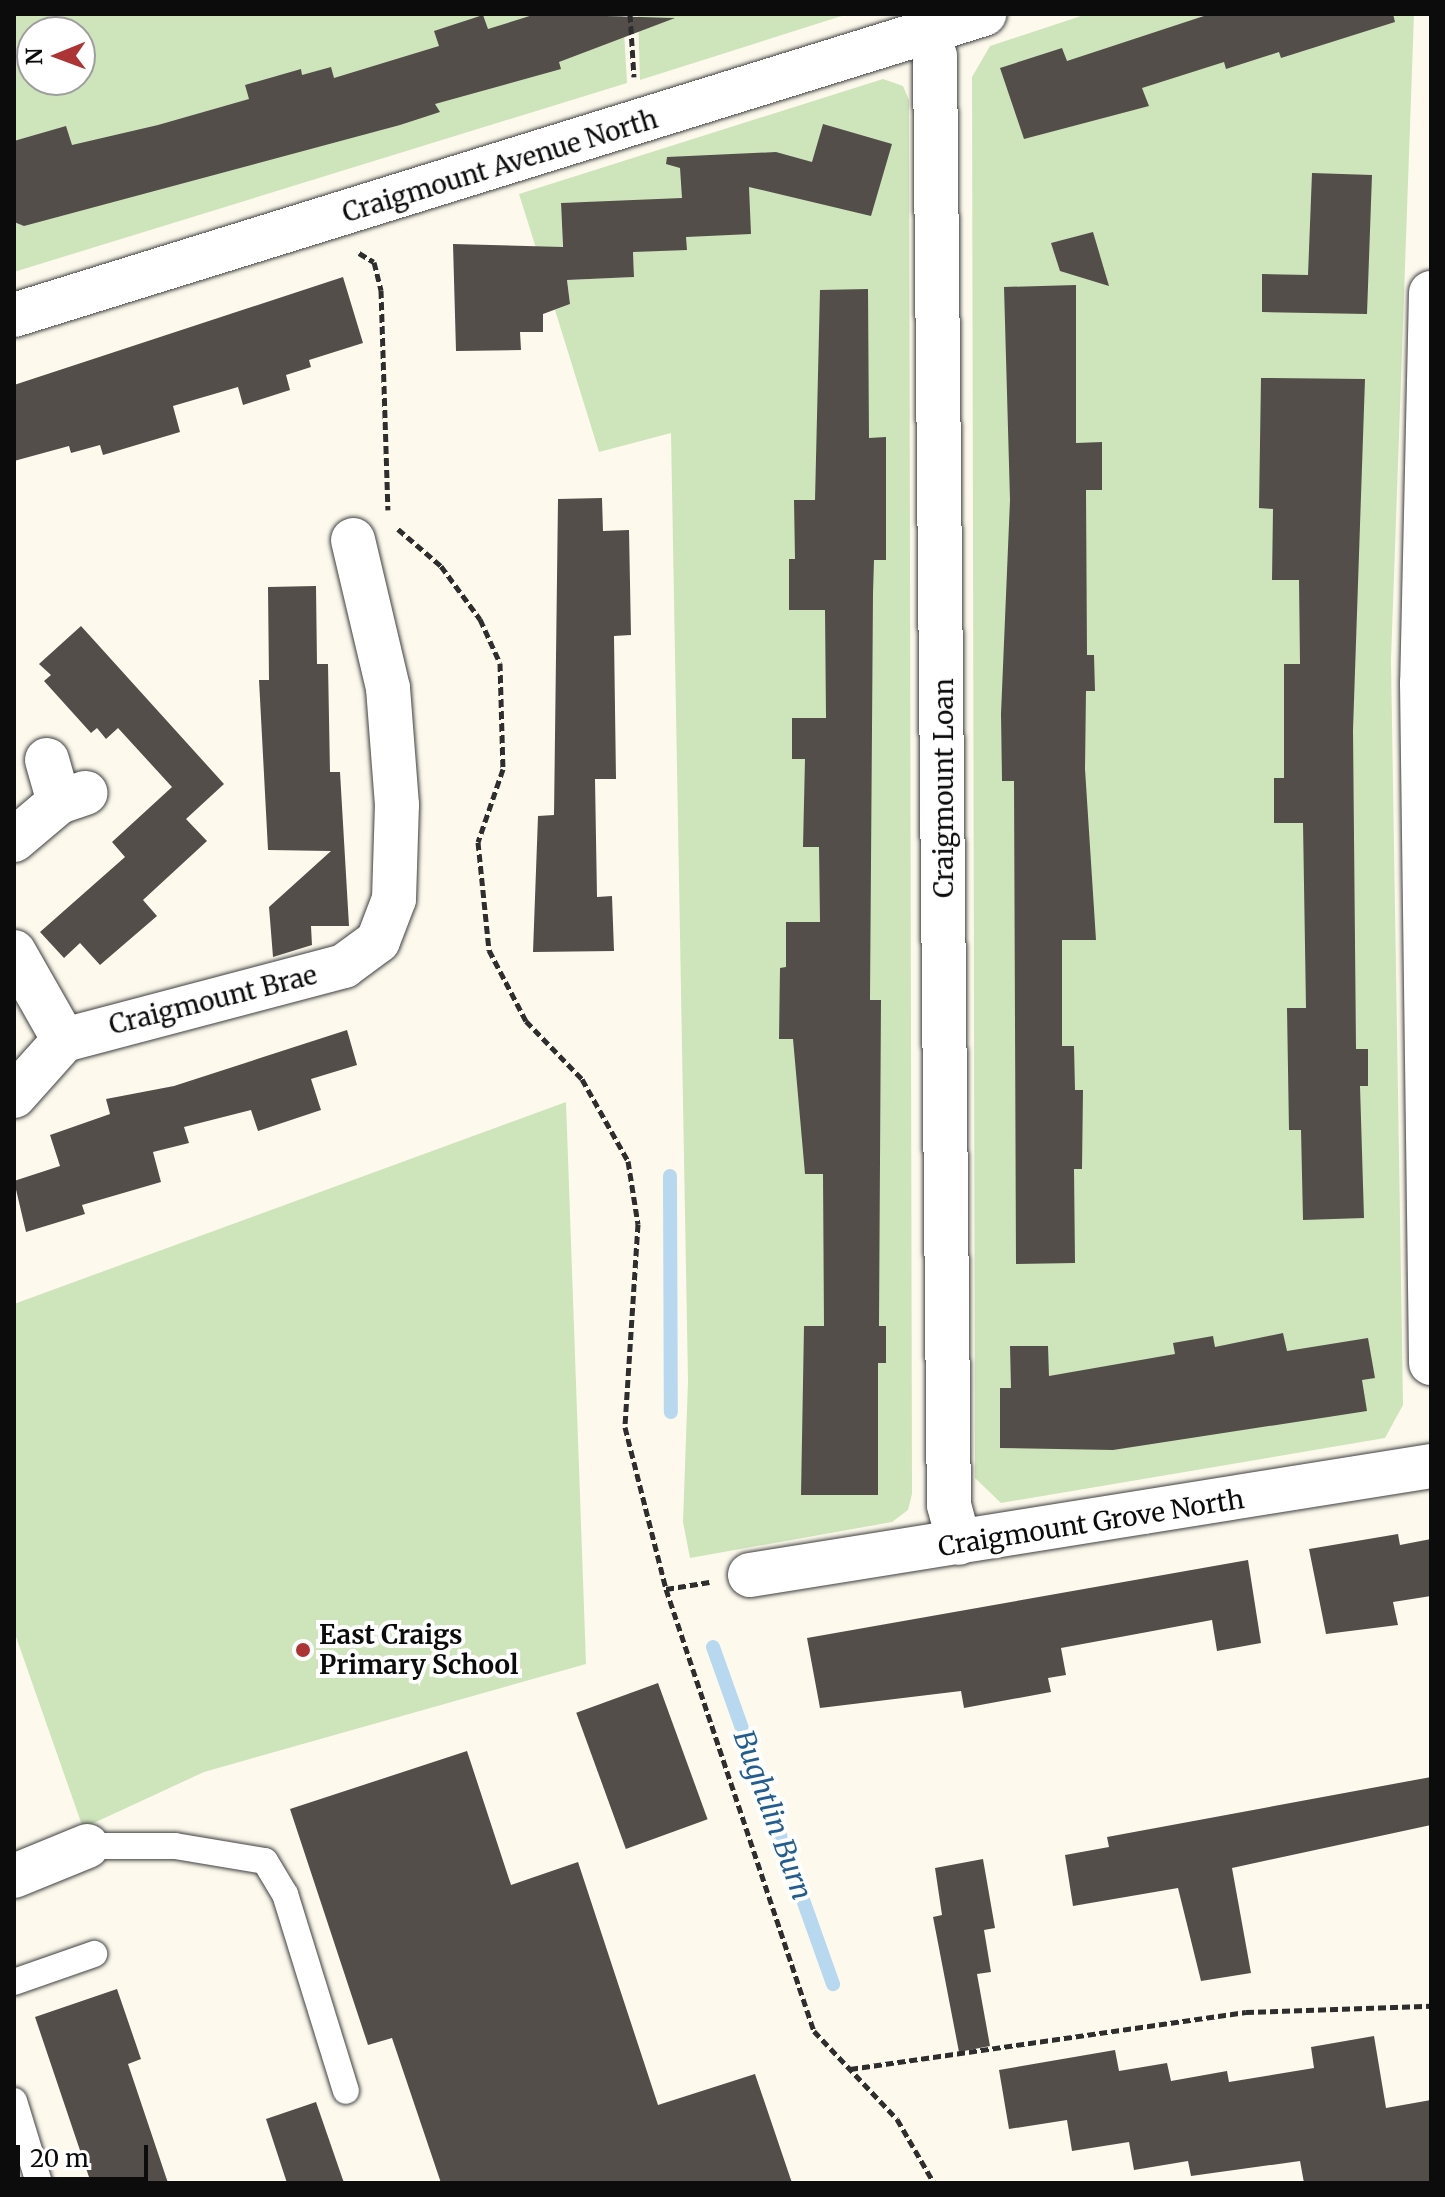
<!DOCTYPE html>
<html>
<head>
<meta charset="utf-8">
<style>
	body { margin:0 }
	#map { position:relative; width:1445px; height:2197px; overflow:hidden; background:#fdfaed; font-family:Merriweather,serif }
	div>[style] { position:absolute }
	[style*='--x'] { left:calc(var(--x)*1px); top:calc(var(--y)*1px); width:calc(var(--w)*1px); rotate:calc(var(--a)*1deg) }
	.green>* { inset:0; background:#cee4bb }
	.stream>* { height:14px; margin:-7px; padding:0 7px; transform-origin:7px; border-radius:7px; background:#b7d8ef }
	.building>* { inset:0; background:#534e4a; transform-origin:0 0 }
	.path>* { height:5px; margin-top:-2.5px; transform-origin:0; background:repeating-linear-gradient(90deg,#2e2e2e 0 8px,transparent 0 12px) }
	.roads { filter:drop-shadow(0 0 2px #3f3f3f) drop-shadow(0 0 2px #3f3f3f) }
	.service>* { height:26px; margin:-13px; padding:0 13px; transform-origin:13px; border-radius:13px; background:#fff }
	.minor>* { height:44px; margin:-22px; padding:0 22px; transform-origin:22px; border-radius:22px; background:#fff }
	.dots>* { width:22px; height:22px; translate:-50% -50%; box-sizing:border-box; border:4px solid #fff; border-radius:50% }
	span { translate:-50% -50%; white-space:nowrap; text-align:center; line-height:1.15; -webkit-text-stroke:8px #fff; paint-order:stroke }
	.street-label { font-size:26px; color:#0c0c0c }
	.poi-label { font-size:26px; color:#0c0c0c; font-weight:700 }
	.left { translate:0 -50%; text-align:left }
	.water-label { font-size:28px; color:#235d90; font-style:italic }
	.frame { position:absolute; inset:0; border:16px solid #0c0c0c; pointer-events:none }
	.north { position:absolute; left:16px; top:16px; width:80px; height:80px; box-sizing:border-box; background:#fff; border:2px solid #9e9e9e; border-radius:50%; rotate:269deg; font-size:22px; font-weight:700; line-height:32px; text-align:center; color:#0c0c0c }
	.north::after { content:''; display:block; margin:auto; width:28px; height:36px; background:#ac3435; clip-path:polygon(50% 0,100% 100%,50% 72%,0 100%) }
	.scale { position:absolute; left:16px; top:2145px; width:132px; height:36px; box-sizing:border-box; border:4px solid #0c0c0c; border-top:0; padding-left:10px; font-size:24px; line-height:28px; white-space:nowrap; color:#0c0c0c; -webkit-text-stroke:6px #fff; paint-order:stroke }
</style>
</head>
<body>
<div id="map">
	<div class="green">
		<i style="clip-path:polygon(evenodd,14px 14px,623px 14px,627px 83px,14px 272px,14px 14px,32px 32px,80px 32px,80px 80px,32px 80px,32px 32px)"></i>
		<i style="clip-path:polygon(638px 14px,848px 14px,640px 80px)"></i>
		<i style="clip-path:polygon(1087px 14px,1414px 14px,1391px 660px,1403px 1405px,1385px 1438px,1001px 1503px,975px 1478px,972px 77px,990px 46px)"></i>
		<i style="clip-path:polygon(883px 79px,903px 86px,909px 100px,912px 1494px,908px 1510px,892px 1522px,690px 1558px,683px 1522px,688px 1381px,671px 433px,599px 452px,555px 310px,570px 304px,567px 280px,634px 277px,631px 201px,561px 203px,563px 257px,541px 264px,519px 194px)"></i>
		<i style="clip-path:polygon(566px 1102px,586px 1664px,204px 1772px,83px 1828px,14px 1631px,14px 1304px)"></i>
	</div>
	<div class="stream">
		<i style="--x:670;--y:1176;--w:236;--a:89.8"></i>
		<i style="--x:713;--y:1647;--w:358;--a:70.4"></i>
	</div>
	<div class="building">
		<i style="clip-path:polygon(536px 14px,675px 18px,559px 62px,561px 69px,435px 104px,440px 112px,400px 125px,24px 226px,14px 222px,14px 141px,66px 126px,72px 145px,158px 125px,249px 99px,245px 85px,301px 69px,302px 75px,331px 67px,334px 78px,439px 46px,434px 31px,483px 15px,488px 29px)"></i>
		<i style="clip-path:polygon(1210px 14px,1393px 14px,1395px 22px,1281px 58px,1279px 52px,1226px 69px,1224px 62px,1142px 88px,1149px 106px,1024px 139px,1000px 68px,1062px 48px,1067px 61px)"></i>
		<i style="clip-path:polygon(823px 124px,892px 144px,871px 216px,749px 187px,751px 234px,686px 237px,687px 250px,633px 252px,634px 277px,567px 280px,570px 304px,543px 314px,543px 332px,520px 332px,521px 350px,456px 351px,453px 244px,563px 247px,561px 203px,682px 198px,680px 168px,666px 164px,667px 157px,776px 152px,812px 162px)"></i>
		<i style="clip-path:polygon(1312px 173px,1372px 175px,1367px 314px,1262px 312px,1262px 274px,1308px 275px)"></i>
		<i style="clip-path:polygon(1093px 232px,1109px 286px,1060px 271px,1051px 243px)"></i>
		<i style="clip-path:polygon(343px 277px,363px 343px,309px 360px,311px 367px,286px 375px,290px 390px,243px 405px,238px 387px,173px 406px,180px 432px,103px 455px,100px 445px,71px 453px,69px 446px,14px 461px,14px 385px)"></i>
		<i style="clip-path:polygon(1076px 285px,1076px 443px,1102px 442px,1102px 490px,1086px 490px,1087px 655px,1094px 655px,1095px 691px,1086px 691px,1085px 769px,1096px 940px,1062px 940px,1062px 1046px,1074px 1046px,1075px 1090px,1083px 1090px,1082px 1169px,1074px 1169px,1075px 1263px,1016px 1264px,1014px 781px,1002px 781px,1001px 714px,1010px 500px,1004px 287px)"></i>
		<i style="clip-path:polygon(868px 289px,869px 438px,886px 437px,886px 560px,874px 560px,873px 593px,870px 1000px,881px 1000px,879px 1326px,886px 1326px,886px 1363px,878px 1363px,878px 1495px,801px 1495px,804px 1326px,824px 1326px,823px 1174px,805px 1174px,793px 1039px,779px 1039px,780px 968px,786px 967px,786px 922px,820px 922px,819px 847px,803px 847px,805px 759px,792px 759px,792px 718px,826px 718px,825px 610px,789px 610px,789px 559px,795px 559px,794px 500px,815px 500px,820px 290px)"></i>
		<i style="clip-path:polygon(1261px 378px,1365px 379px,1353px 730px,1356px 1049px,1368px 1049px,1368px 1086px,1360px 1086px,1364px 1218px,1303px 1220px,1301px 1130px,1289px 1130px,1287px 1008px,1306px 1008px,1303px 823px,1274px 823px,1274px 778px,1284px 778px,1284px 664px,1300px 664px,1299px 580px,1272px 580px,1273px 509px,1259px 508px)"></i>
		<i style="clip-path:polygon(602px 498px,603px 531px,629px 530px,631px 635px,614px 636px,616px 779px,595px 779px,597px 897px,612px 896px,614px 951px,533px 952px,538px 816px,554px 815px,558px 499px)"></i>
		<i style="clip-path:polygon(316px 586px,317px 664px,328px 664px,330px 772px,340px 772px,349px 926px,311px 926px,312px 945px,273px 957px,269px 907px,331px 851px,268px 850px,259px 680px,269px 680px,268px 587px)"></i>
		<i style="clip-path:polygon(81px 626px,224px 784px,186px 819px,207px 841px,143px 900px,157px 916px,100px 965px,80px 943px,64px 958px,40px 932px,125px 857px,112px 842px,172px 787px,118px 728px,106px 739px,97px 728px,91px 733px,44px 681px,51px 675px,39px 664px)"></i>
		<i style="clip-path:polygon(347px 1030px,357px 1065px,311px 1079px,321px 1110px,258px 1131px,251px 1110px,184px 1127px,189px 1143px,153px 1152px,161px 1182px,82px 1205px,85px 1214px,26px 1232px,14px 1181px,60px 1166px,50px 1135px,110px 1114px,106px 1099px,174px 1086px)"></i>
		<i style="clip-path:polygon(1283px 1333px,1287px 1351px,1368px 1338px,1375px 1378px,1362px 1380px,1367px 1411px,1113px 1450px,1000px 1448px,1000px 1388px,1011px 1388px,1010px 1346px,1048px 1346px,1049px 1376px,1175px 1354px,1173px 1343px,1213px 1336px,1215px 1347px)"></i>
		<i style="clip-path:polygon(1398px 1534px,1400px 1545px,1431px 1539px,1431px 1596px,1393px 1602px,1398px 1625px,1326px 1634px,1309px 1549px)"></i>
		<i style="clip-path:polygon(1248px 1560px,1261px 1643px,1217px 1651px,1212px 1620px,1061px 1648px,1066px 1675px,1048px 1678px,1051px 1692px,964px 1708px,961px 1691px,820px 1708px,807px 1638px)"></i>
		<i style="left:658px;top:1683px;width:145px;height:87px;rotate:70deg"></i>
		<i style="clip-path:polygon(467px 1751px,511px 1885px,578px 1862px,658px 2105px,755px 2074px,792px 2183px,441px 2183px,392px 2038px,368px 2045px,290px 1809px)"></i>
		<i style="clip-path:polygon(1431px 1777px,1431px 1825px,1232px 1868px,1251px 1973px,1201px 1981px,1178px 1888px,1073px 1906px,1065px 1855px,1109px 1847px,1107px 1837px)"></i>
		<i style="clip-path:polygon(983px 1859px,995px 1928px,984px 1930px,991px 1972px,977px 1974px,990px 2046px,959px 2052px,933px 1917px,942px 1915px,935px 1868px)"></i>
		<i style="clip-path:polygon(117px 1989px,141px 2059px,128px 2064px,168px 2183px,91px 2183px,35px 2017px)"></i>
		<i style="clip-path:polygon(1374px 2036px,1386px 2108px,1431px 2100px,1431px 2183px,1304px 2183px,1300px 2161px,1191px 2176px,1188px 2161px,1134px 2170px,1129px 2142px,1072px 2151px,1067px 2120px,1009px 2129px,999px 2070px,1115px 2050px,1119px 2071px,1167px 2063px,1171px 2081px,1227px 2071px,1229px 2082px,1314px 2068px,1311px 2047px)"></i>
		<i style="clip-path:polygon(316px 2102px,344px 2183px,287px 2183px,266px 2119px)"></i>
	</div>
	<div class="path">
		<i style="--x:630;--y:14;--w:63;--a:86.4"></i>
		<i style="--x:359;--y:253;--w:17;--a:31"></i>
		<i style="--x:374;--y:262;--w:29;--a:76"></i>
		<i style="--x:381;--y:290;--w:220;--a:88.2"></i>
		<i style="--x:398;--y:529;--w:57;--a:40.7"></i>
		<i style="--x:441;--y:566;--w:66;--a:53.7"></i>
		<i style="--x:480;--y:619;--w:48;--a:65.6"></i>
		<i style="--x:500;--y:663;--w:106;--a:88.4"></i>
		<i style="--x:503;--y:769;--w:77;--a:108.9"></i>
		<i style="--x:478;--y:842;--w:109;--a:84.2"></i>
		<i style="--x:489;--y:950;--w:80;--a:62.5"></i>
		<i style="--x:526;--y:1021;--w:81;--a:46"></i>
		<i style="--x:582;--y:1079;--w:94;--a:60.7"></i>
		<i style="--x:628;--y:1161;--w:64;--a:81"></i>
		<i style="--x:638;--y:1224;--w:203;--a:93.7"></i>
		<i style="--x:625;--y:1427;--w:167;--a:75.8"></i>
		<i style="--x:666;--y:1589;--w:466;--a:71.5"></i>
		<i style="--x:814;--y:2031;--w:121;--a:46.7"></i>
		<i style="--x:897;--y:2119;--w:74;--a:60"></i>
		<i style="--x:666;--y:1589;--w:44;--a:-9.2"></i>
		<i style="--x:850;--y:2069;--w:400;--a:-8.2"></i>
		<i style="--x:1246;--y:2012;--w:185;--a:-1.9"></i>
	</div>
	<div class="roads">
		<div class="service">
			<i style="--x:87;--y:1846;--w:88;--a:0"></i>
			<i style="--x:175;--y:1846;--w:91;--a:9.5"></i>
			<i style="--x:265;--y:1861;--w:39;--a:59"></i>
			<i style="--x:285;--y:1894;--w:206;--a:72.8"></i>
			<i style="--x:14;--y:1982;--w:85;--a:-19.3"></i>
			<i style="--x:14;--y:2101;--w:86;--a:73"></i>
		</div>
		<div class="minor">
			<i style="--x:927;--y:32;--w:25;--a:72"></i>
			<i style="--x:935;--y:56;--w:1449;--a:89.45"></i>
			<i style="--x:949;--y:1505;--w:39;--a:75"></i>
			<i style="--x:1431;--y:293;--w:390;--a:91.3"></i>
			<i style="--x:1422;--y:683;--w:680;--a:89.24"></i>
			<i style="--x:14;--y:315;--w:1016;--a:-17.24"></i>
			<i style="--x:47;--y:760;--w:44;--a:74.1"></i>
			<i style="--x:14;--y:840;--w:59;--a:-40.2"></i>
			<i style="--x:59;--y:802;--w:28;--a:-19"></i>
			<i style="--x:14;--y:952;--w:101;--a:60.4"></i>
			<i style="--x:14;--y:1096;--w:75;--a:-48.2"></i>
			<i style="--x:64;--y:1040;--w:290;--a:-14.8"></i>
			<i style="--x:344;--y:966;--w:42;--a:-36.3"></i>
			<i style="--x:378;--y:941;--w:45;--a:-69.1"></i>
			<i style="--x:394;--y:899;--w:94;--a:-88.2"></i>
			<i style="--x:397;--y:805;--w:117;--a:-94.4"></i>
			<i style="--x:388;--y:688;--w:152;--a:-103.3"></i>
			<i style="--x:750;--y:1575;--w:690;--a:-9.09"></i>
			<i style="--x:14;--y:1876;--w:79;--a:-22.3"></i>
		</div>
	</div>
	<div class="dots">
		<i style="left:303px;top:1650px;background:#ac3435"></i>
	</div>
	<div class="street-label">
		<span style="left:500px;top:166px;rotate:-17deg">Craigmount Avenue North</span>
		<span style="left:944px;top:788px;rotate:-90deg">Craigmount Loan</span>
		<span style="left:213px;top:1000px;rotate:-14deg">Craigmount Brae</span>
		<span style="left:1091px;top:1523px;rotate:-9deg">Craigmount Grove North</span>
	</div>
	<div class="poi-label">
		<span class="left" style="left:319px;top:1650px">East Craigs<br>Primary School</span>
	</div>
	<div class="water-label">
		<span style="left:773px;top:1815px;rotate:70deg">Bughtlin Burn</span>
	</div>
	<div class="frame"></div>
	<div class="north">N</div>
	<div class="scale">20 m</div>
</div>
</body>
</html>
